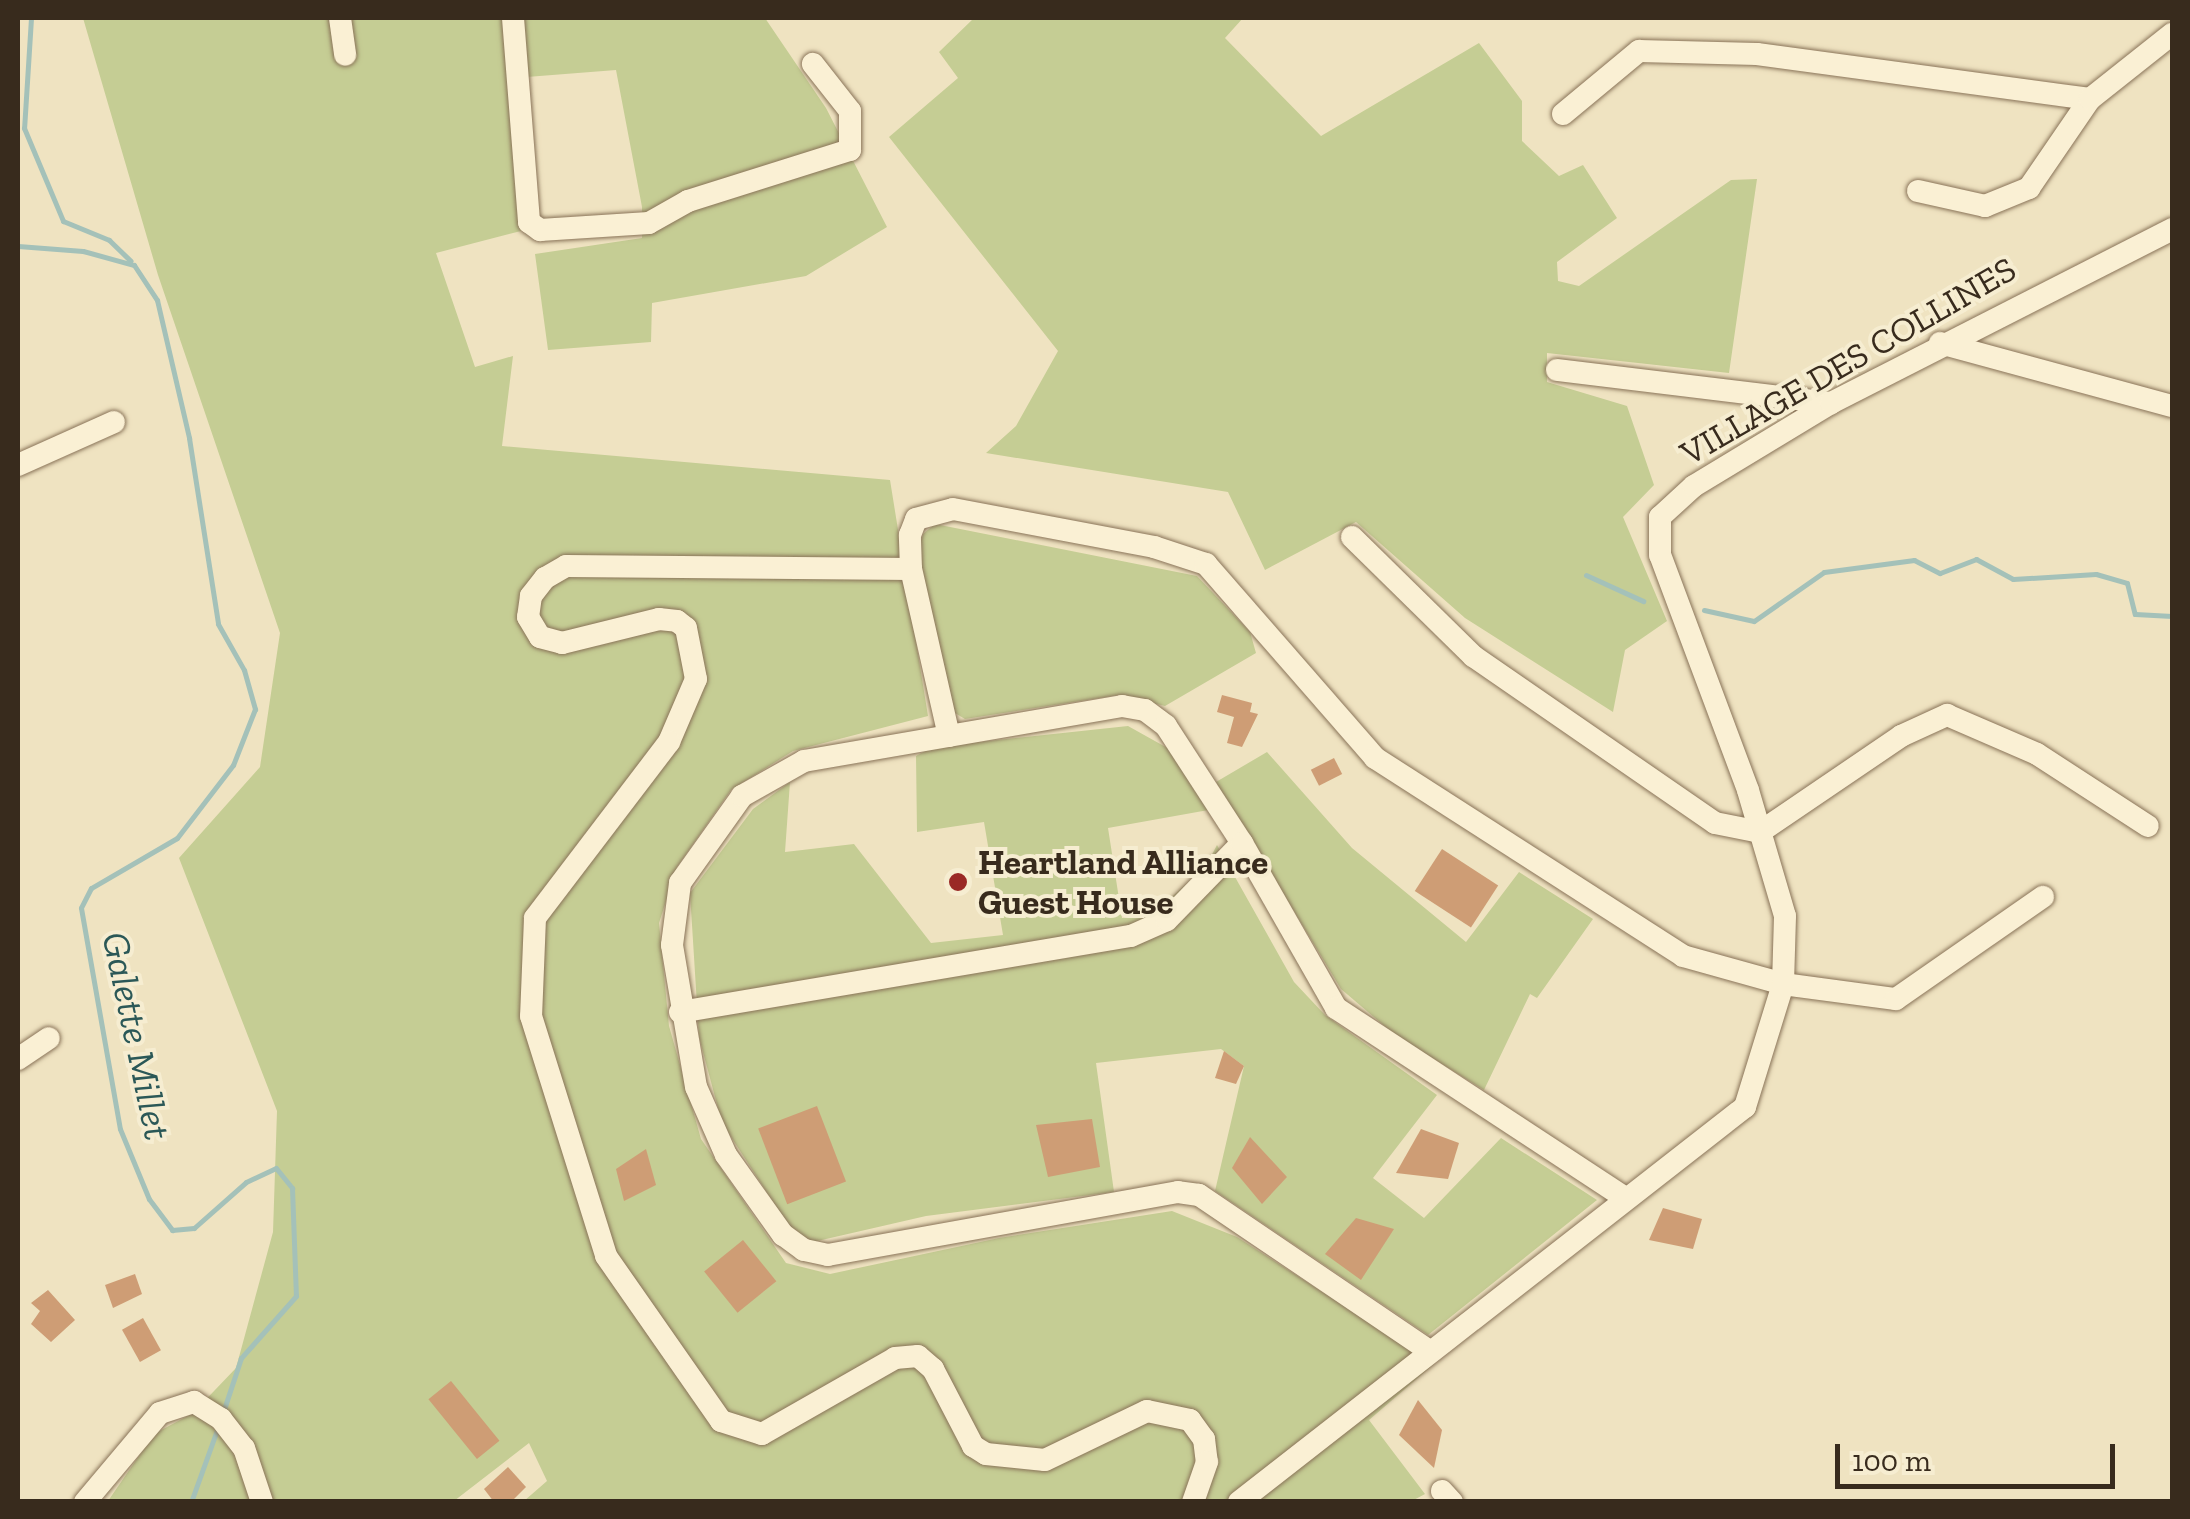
<!DOCTYPE html>
<html>
<head>
<meta charset="utf-8">
<style>
	body { margin:0 }
	#map { position:relative; width:2190px; height:1519px; overflow:hidden; background:#efe3c1; font-family:"Zilla Slab",serif }
	div>[style] { position:absolute }
	[style*='--x'] { left:calc(var(--x)*1px); top:calc(var(--y)*1px); width:calc(var(--w)*1px); rotate:calc(var(--a)*1deg) }
	.green>* { inset:0; background:#c5cd94 }
	.stream>* { height:5px; margin:-2.5px; padding:0 2.5px; transform-origin:2.5px; border-radius:2.5px; background:#a4c1b9 }
	.building>* { inset:0; background:#ce9d75; transform-origin:0 0 }
	.roads { filter:drop-shadow(0 0 2px #897358) drop-shadow(0 0 2px #897358) }
	.minor>* { height:22px; margin:-11px; padding:0 11px; transform-origin:11px; border-radius:11px; background:#faf0d4 }
	.dots>* { width:28px; height:28px; translate:-50% -50%; box-sizing:border-box; border:5px solid #f6edd1; border-radius:50% }
	span { translate:-50% -50%; white-space:nowrap; text-align:center; line-height:1.15; -webkit-text-stroke:8px #f6edd1; paint-order:stroke }
	.street-label { font-size:35px; color:#382b1d }
	.poi-label { font-size:35px; color:#382b1d; font-weight:700 }
	.left { translate:0 -50%; text-align:left }
	.water-label { font-size:38px; color:#2b5857; font-style:italic }
	.frame { position:absolute; inset:0; border:20px solid #382b1d; pointer-events:none }
	.scale { position:absolute; left:1835px; top:1444px; width:280px; height:45px; box-sizing:border-box; border:5px solid #382b1d; border-top:0; padding-left:12px; font-size:30px; line-height:35px; white-space:nowrap; color:#382b1d; -webkit-text-stroke:8px #f6edd1; paint-order:stroke }
</style>
</head>
<body>
<div id="map">
	<div class="green">
		<i style="clip-path:polygon(83px 18px,502px 18px,521px 231px,436px 253px,475px 367px,513px 356px,502px 446px,890px 480px,928px 716px,793px 751px,731px 790px,677px 867px,659px 923px,669px 1026px,701px 1139px,786px 1263px,830px 1274px,999px 1238px,1172px 1211px,1237px 1237px,1434px 1364px,1369px 1420px,1425px 1494px,1410px 1502px,524px 1501px,547px 1481px,529px 1443px,454px 1501px,108px 1501px,154px 1434px,193px 1413px,236px 1368px,273px 1232px,277px 1111px,179px 858px,260px 767px,280px 633px,158px 275px)"></i>
		<i style="clip-path:polygon(512px 18px,765px 18px,826px 108px,887px 227px,806px 276px,652px 303px,651px 342px,548px 350px,535px 254px,642px 238px,642px 207px,616px 70px,514px 78px)"></i>
		<i style="clip-path:polygon(974px 18px,1243px 18px,1225px 38px,1321px 136px,1479px 43px,1522px 101px,1522px 141px,1559px 176px,1583px 165px,1617px 218px,1557px 262px,1558px 281px,1579px 286px,1731px 180px,1757px 179px,1729px 373px,1547px 353px,1547px 382px,1627px 406px,1654px 485px,1623px 517px,1667px 621px,1625px 650px,1613px 712px,1465px 618px,1356px 522px,1265px 570px,1228px 492px,986px 453px,1016px 426px,1058px 351px,889px 137px,958px 78px,939px 52px)"></i>
		<i style="clip-path:polygon(935px 524px,1197px 576px,1250px 632px,1256px 653px,1165px 706px,1119px 695px,965px 719px,955px 713px,918px 552px,923px 534px)"></i>
		<i style="clip-path:polygon(1128px 726px,1171px 750px,1214px 809px,1108px 828px,1122px 918px,1142px 917px,1164px 904px,1206px 866px,1217px 845px,1294px 982px,1325px 1015px,1437px 1095px,1373px 1178px,1424px 1218px,1501px 1138px,1597px 1200px,1428px 1335px,1215px 1191px,1244px 1066px,1221px 1049px,1096px 1063px,1114px 1192px,926px 1216px,813px 1242px,793px 1233px,722px 1123px,699px 1037px,690px 893px,753px 809px,790px 782px,785px 852px,854px 844px,931px 943px,1003px 935px,984px 822px,917px 832px,916px 756px,932px 747px)"></i>
		<i style="clip-path:polygon(1267px 752px,1352px 848px,1466px 942px,1519px 872px,1593px 919px,1537px 998px,1530px 994px,1484px 1090px,1395px 1035px,1341px 989px,1216px 782px)"></i>
	</div>
	<div class="stream">
		<i style="--x:31;--y:18;--w:110;--a:93.6"></i>
		<i style="--x:24;--y:128;--w:101;--a:67.2"></i>
		<i style="--x:63;--y:221;--w:50;--a:22.4"></i>
		<i style="--x:109;--y:240;--w:30;--a:44"></i>
		<i style="--x:18;--y:246;--w:65;--a:4.4"></i>
		<i style="--x:83;--y:251;--w:53;--a:15.4"></i>
		<i style="--x:134;--y:265;--w:42;--a:56.7"></i>
		<i style="--x:157;--y:300;--w:142;--a:76.9"></i>
		<i style="--x:189;--y:438;--w:188;--a:81.1"></i>
		<i style="--x:218;--y:624;--w:53;--a:60.5"></i>
		<i style="--x:244;--y:670;--w:41;--a:74.2"></i>
		<i style="--x:255;--y:709;--w:60;--a:111.4"></i>
		<i style="--x:233;--y:765;--w:92;--a:127.5"></i>
		<i style="--x:177;--y:838;--w:99;--a:149.8"></i>
		<i style="--x:91;--y:888;--w:22;--a:117"></i>
		<i style="--x:81;--y:908;--w:224;--a:80"></i>
		<i style="--x:120;--y:1129;--w:76;--a:67.5"></i>
		<i style="--x:149;--y:1199;--w:39;--a:53"></i>
		<i style="--x:172;--y:1230;--w:22;--a:-5"></i>
		<i style="--x:194;--y:1228;--w:69;--a:-41.5"></i>
		<i style="--x:246;--y:1182;--w:33;--a:-25"></i>
		<i style="--x:276;--y:1168;--w:26;--a:51"></i>
		<i style="--x:292;--y:1188;--w:108;--a:87.9"></i>
		<i style="--x:296;--y:1296;--w:83;--a:131.6"></i>
		<i style="--x:241;--y:1358;--w:57;--a:108.4"></i>
		<i style="--x:1586;--y:575;--w:63;--a:24.5"></i>
		<i style="--x:1704;--y:610;--w:51;--a:12.4"></i>
		<i style="--x:1754;--y:621;--w:85;--a:-35"></i>
		<i style="--x:1824;--y:572;--w:91;--a:-7.6"></i>
		<i style="--x:1914;--y:560;--w:29;--a:27"></i>
		<i style="--x:1940;--y:573;--w:39;--a:-21"></i>
		<i style="--x:1976;--y:559;--w:42;--a:28.4"></i>
		<i style="--x:2013;--y:579;--w:83;--a:-3.4"></i>
		<i style="--x:2096;--y:574;--w:32;--a:16"></i>
		<i style="--x:2127;--y:583;--w:32;--a:76"></i>
		<i style="--x:2135;--y:614;--w:37;--a:3"></i>
		<i style="--x:191;--y:1502;--w:80;--a:-70.2"></i>
	</div>
	<div class="building">
		<i style="clip-path:polygon(1222px 695px,1252px 703px,1250px 712px,1258px 714px,1242px 747px,1227px 743px,1234px 717px,1217px 712px)"></i>
		<i style="left:1334px;top:758px;width:18px;height:26px;rotate:63deg"></i>
		<i style="left:1442px;top:849px;width:67px;height:50px;rotate:33deg"></i>
		<i style="clip-path:polygon(1224px 1051px,1244px 1066px,1236px 1084px,1215px 1078px)"></i>
		<i style="left:817px;top:1106px;width:81px;height:63px;rotate:69deg"></i>
		<i style="clip-path:polygon(1092px 1119px,1100px 1167px,1048px 1177px,1036px 1125px)"></i>
		<i style="clip-path:polygon(1421px 1129px,1459px 1143px,1448px 1179px,1396px 1173px)"></i>
		<i style="clip-path:polygon(1250px 1137px,1287px 1177px,1262px 1204px,1232px 1168px)"></i>
		<i style="clip-path:polygon(646px 1149px,656px 1185px,624px 1201px,616px 1169px)"></i>
		<i style="clip-path:polygon(1663px 1208px,1702px 1219px,1693px 1249px,1649px 1240px)"></i>
		<i style="clip-path:polygon(1356px 1218px,1394px 1229px,1361px 1280px,1325px 1254px)"></i>
		<i style="left:743px;top:1240px;width:53px;height:50px;rotate:51deg"></i>
		<i style="clip-path:polygon(135px 1274px,142px 1294px,113px 1308px,105px 1285px)"></i>
		<i style="clip-path:polygon(48px 1290px,75px 1320px,51px 1342px,31px 1324px,40px 1311px,31px 1303px)"></i>
		<i style="left:143px;top:1318px;width:37px;height:24px;rotate:61deg"></i>
		<i style="left:451px;top:1381px;width:77px;height:29px;rotate:51deg"></i>
		<i style="clip-path:polygon(1418px 1400px,1442px 1430px,1434px 1468px,1399px 1435px)"></i>
		<i style="clip-path:polygon(508px 1467px,526px 1487px,511px 1502px,494px 1502px,484px 1489px)"></i>
	</div>
	<div class="roads">
		<div class="minor">
			<i style="--x:340;--y:18;--w:37;--a:82"></i>
			<i style="--x:513;--y:18;--w:205;--a:85.5"></i>
			<i style="--x:529;--y:222;--w:14;--a:36"></i>
			<i style="--x:540;--y:230;--w:109;--a:-3.7"></i>
			<i style="--x:649;--y:223;--w:45;--a:-29.4"></i>
			<i style="--x:688;--y:201;--w:170;--a:-17.5"></i>
			<i style="--x:850;--y:150;--w:39;--a:-90"></i>
			<i style="--x:850;--y:111;--w:60;--a:-128.2"></i>
			<i style="--x:1563;--y:114;--w:99;--a:-39.7"></i>
			<i style="--x:1639;--y:51;--w:118;--a:1.5"></i>
			<i style="--x:1757;--y:54;--w:336;--a:7.7"></i>
			<i style="--x:1918;--y:191;--w:69;--a:12.6"></i>
			<i style="--x:1985;--y:206;--w:48;--a:-22.2"></i>
			<i style="--x:2029;--y:188;--w:108;--a:-55.6"></i>
			<i style="--x:2090;--y:99;--w:105;--a:-38.4"></i>
			<i style="--x:1940;--y:343;--w:240;--a:15.2"></i>
			<i style="--x:1557;--y:370;--w:276;--a:6.9"></i>
			<i style="--x:18;--y:465;--w:105;--a:-24.1"></i>
			<i style="--x:1352;--y:537;--w:170;--a:44.5"></i>
			<i style="--x:1473;--y:656;--w:294;--a:34.6"></i>
			<i style="--x:1715;--y:823;--w:46;--a:11.3"></i>
			<i style="--x:1760;--y:832;--w:171;--a:-34.2"></i>
			<i style="--x:1901;--y:736;--w:51;--a:-24.5"></i>
			<i style="--x:1947;--y:715;--w:98;--a:23.4"></i>
			<i style="--x:2037;--y:754;--w:132;--a:33"></i>
			<i style="--x:911;--y:569;--w:345;--a:-179.5"></i>
			<i style="--x:566;--y:566;--w:24;--a:150"></i>
			<i style="--x:545;--y:578;--w:23;--a:128"></i>
			<i style="--x:531;--y:596;--w:21;--a:98"></i>
			<i style="--x:528;--y:617;--w:23;--a:59"></i>
			<i style="--x:540;--y:637;--w:23;--a:15"></i>
			<i style="--x:562;--y:643;--w:100;--a:-13.9"></i>
			<i style="--x:659;--y:619;--w:18;--a:6"></i>
			<i style="--x:677;--y:621;--w:11;--a:38"></i>
			<i style="--x:686;--y:628;--w:52;--a:78.9"></i>
			<i style="--x:696;--y:679;--w:69;--a:113.2"></i>
			<i style="--x:669;--y:742;--w:221;--a:127.3"></i>
			<i style="--x:535;--y:918;--w:98;--a:92.3"></i>
			<i style="--x:531;--y:1016;--w:251;--a:72.6"></i>
			<i style="--x:606;--y:1256;--w:201;--a:55.1"></i>
			<i style="--x:721;--y:1421;--w:43;--a:17.6"></i>
			<i style="--x:762;--y:1434;--w:153;--a:-29.7"></i>
			<i style="--x:895;--y:1358;--w:23;--a:-5"></i>
			<i style="--x:918;--y:1356;--w:20;--a:41"></i>
			<i style="--x:933;--y:1369;--w:87;--a:62.5"></i>
			<i style="--x:973;--y:1446;--w:15;--a:32"></i>
			<i style="--x:986;--y:1454;--w:59;--a:5.8"></i>
			<i style="--x:1045;--y:1460;--w:113;--a:-25.7"></i>
			<i style="--x:1147;--y:1411;--w:44;--a:11.8"></i>
			<i style="--x:1190;--y:1420;--w:24;--a:54"></i>
			<i style="--x:1204;--y:1439;--w:23;--a:83"></i>
			<i style="--x:1207;--y:1462;--w:42;--a:109.3"></i>
			<i style="--x:949;--y:736;--w:171;--a:-102.8"></i>
			<i style="--x:911;--y:569;--w:34;--a:-92"></i>
			<i style="--x:910;--y:535;--w:17;--a:-69"></i>
			<i style="--x:916;--y:519;--w:38;--a:-15"></i>
			<i style="--x:953;--y:509;--w:205;--a:10.7"></i>
			<i style="--x:1154;--y:547;--w:55;--a:18.1"></i>
			<i style="--x:1206;--y:564;--w:257;--a:48.9"></i>
			<i style="--x:1375;--y:758;--w:366;--a:32.7"></i>
			<i style="--x:1683;--y:956;--w:104;--a:15.6"></i>
			<i style="--x:1783;--y:984;--w:114;--a:7.6"></i>
			<i style="--x:1896;--y:999;--w:179;--a:-34.8"></i>
			<i style="--x:680;--y:1012;--w:457;--a:-9.6"></i>
			<i style="--x:1131;--y:936;--w:39;--a:-24"></i>
			<i style="--x:1167;--y:920;--w:107;--a:-45.8"></i>
			<i style="--x:18;--y:1059;--w:37;--a:-34"></i>
			<i style="--x:1428;--y:1350;--w:277;--a:-145.9"></i>
			<i style="--x:1199;--y:1195;--w:21;--a:-172"></i>
			<i style="--x:1178;--y:1192;--w:356;--a:169.8"></i>
			<i style="--x:828;--y:1255;--w:25;--a:-168"></i>
			<i style="--x:804;--y:1250;--w:26;--a:-144"></i>
			<i style="--x:783;--y:1235;--w:98;--a:-125.5"></i>
			<i style="--x:726;--y:1155;--w:74;--a:-113.8"></i>
			<i style="--x:696;--y:1087;--w:144;--a:-99.6"></i>
			<i style="--x:672;--y:945;--w:63;--a:-82.6"></i>
			<i style="--x:680;--y:883;--w:107;--a:-54.5"></i>
			<i style="--x:742;--y:796;--w:71;--a:-29.4"></i>
			<i style="--x:804;--y:761;--w:323;--a:-9.8"></i>
			<i style="--x:1122;--y:706;--w:23;--a:10"></i>
			<i style="--x:1145;--y:710;--w:26;--a:37"></i>
			<i style="--x:1166;--y:726;--w:140;--a:57"></i>
			<i style="--x:1242;--y:843;--w:190;--a:60.3"></i>
			<i style="--x:1336;--y:1008;--w:346;--a:33.3"></i>
			<i style="--x:1442;--y:1491;--w:15;--a:48"></i>
			<i style="--x:85;--y:1502;--w:116;--a:-49.9"></i>
			<i style="--x:160;--y:1413;--w:36;--a:-18"></i>
			<i style="--x:194;--y:1402;--w:32;--a:32"></i>
			<i style="--x:221;--y:1419;--w:37;--a:52"></i>
			<i style="--x:244;--y:1448;--w:57;--a:71.6"></i>
			<i style="--x:1239;--y:1502;--w:642;--a:-37.98"></i>
			<i style="--x:1745;--y:1107;--w:129;--a:-72.8"></i>
			<i style="--x:1783;--y:984;--w:68;--a:-88.3"></i>
			<i style="--x:1785;--y:916;--w:131;--a:-106.4"></i>
			<i style="--x:1748;--y:790;--w:251;--a:-110.5"></i>
			<i style="--x:1660;--y:555;--w:38;--a:-90"></i>
			<i style="--x:1660;--y:517;--w:46;--a:-42.4"></i>
			<i style="--x:1694;--y:486;--w:160;--a:-31.2"></i>
			<i style="--x:1831;--y:403;--w:383;--a:-27"></i>
		</div>
	</div>
	<div class="dots">
		<i style="left:958px;top:882px;background:#9a2926"></i>
	</div>
	<div class="street-label">
		<span style="left:1848px;top:361px;rotate:-30deg">VILLAGE DES COLLINES</span>
	</div>
	<div class="poi-label">
		<span class="left" style="left:978px;top:882px">Heartland Alliance<br>Guest House</span>
	</div>
	<div class="water-label">
		<span style="left:136px;top:1036px;rotate:78deg">Galette Millet</span>
	</div>
	<div class="frame"></div>
	<div class="scale">100 m</div>
</div>
</body>
</html>
